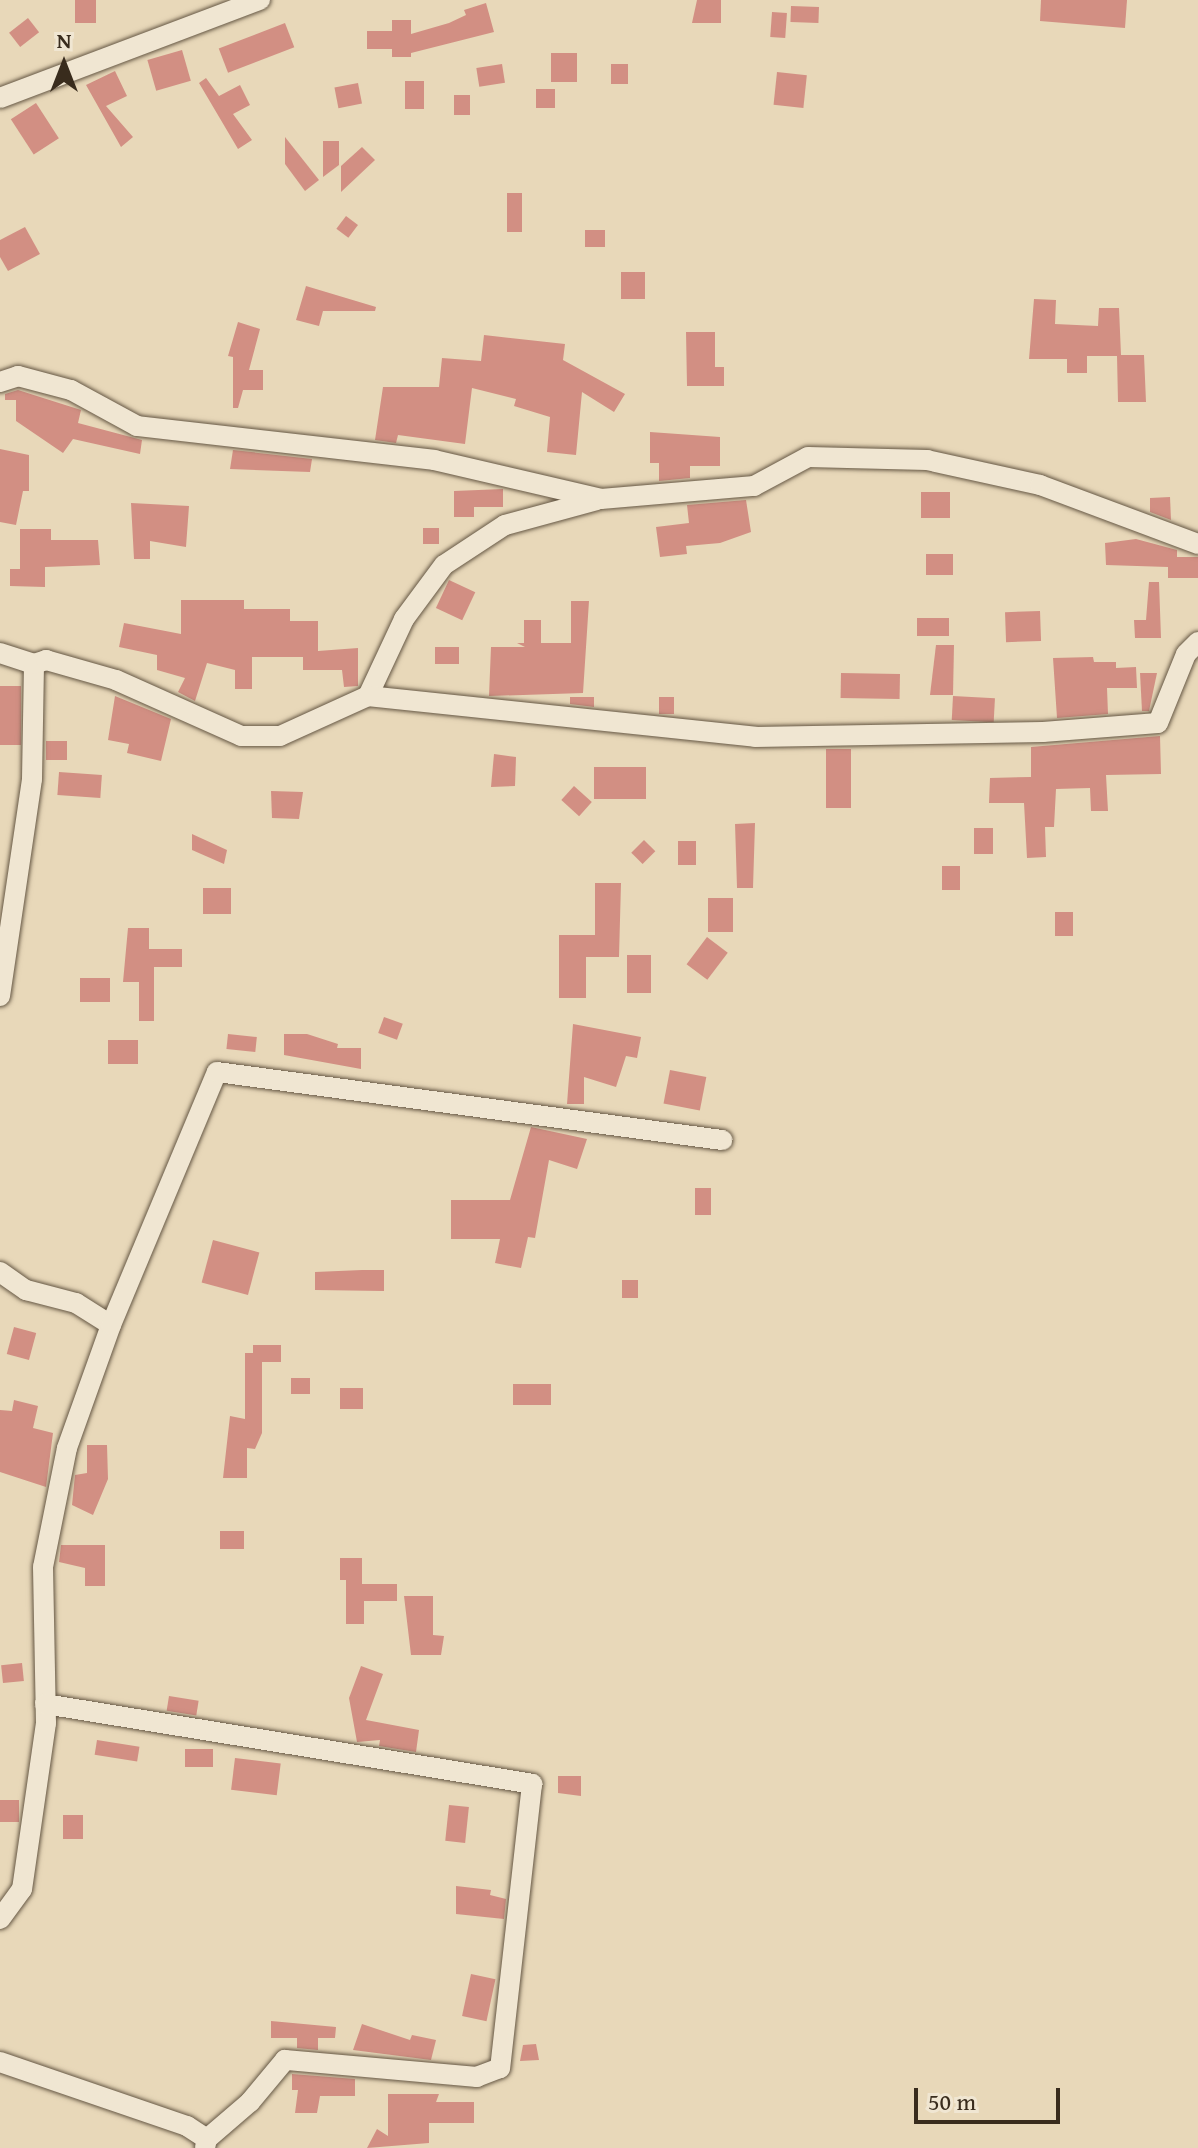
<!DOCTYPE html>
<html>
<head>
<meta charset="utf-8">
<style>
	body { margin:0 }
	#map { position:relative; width:1198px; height:2148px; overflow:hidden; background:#e8d8b9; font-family:"Gentium Book Plus",serif }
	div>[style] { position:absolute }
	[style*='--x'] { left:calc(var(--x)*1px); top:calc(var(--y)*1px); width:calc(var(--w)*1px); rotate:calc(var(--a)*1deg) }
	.building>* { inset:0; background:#d28f83; transform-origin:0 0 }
	.roads { filter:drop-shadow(0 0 2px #655744) drop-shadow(0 0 2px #655744) }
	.minor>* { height:20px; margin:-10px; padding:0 10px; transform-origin:10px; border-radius:10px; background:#f0e6d2 }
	span { translate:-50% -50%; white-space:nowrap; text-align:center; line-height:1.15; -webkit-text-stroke:7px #f0e6d2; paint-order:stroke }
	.north { position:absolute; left:24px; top:24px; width:80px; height:80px; -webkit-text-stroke:6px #f0e6d2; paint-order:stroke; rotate:0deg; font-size:22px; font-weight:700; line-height:32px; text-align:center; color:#392c1d }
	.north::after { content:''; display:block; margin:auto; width:28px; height:36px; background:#392c1d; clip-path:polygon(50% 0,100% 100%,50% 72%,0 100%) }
	.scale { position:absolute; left:914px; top:2088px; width:146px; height:36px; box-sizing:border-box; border:4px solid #392c1d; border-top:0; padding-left:10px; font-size:24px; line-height:28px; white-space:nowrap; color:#392c1d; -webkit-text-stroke:6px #f0e6d2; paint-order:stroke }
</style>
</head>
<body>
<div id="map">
	<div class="building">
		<i style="left:75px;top:0;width:21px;height:23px"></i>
		<i style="clip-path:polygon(697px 0,721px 0,721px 23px,692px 23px)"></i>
		<i style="clip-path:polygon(1041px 0,1127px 0,1125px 28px,1040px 21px)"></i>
		<i style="clip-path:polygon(486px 3px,494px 32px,411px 53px,411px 57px,392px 57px,392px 49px,367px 49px,367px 31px,392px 31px,392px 20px,411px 20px,411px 34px,449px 23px,466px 15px,464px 10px)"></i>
		<i style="left:791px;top:6px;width:28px;height:16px;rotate:2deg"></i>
		<i style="left:772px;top:12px;width:15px;height:25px;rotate:4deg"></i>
		<i style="left:28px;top:18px;width:18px;height:24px;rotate:52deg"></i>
		<i style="left:285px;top:23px;width:26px;height:71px;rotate:69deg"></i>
		<i style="left:182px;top:50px;width:32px;height:36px;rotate:74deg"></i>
		<i style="left:551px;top:53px;width:26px;height:29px"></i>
		<i style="left:502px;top:64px;width:19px;height:26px;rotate:81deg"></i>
		<i style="left:611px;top:64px;width:17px;height:20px"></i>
		<i style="clip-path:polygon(115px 71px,127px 96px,106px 106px,133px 137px,121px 147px,86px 85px)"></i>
		<i style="left:777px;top:72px;width:30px;height:33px;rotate:6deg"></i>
		<i style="clip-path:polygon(206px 78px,219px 96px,240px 85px,250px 105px,233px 114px,252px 140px,238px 149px,199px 83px)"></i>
		<i style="left:405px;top:81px;width:19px;height:28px"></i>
		<i style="left:358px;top:83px;width:21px;height:24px;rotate:79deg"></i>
		<i style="left:536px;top:89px;width:19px;height:19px"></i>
		<i style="left:454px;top:95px;width:16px;height:20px"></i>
		<i style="left:36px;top:103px;width:42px;height:30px;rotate:57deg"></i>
		<i style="clip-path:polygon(285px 137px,319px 180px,305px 191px,285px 164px)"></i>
		<i style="clip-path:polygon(323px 141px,339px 141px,339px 165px,323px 177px)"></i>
		<i style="clip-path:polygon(362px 147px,375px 160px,341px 192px,341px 166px)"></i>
		<i style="left:507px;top:193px;width:15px;height:39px"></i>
		<i style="left:346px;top:216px;width:15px;height:16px;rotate:37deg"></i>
		<i style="clip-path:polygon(25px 227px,40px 254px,8px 271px,0 257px,0 240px)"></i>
		<i style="left:585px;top:230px;width:20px;height:17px"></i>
		<i style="left:621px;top:272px;width:24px;height:27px"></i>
		<i style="clip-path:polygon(306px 286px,376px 307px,375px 311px,323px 311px,319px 326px,296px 320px)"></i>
		<i style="clip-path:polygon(1034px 299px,1056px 300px,1055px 324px,1098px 326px,1099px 308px,1119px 308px,1121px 355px,1144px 355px,1146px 402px,1118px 402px,1117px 356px,1087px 356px,1087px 373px,1067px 373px,1067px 359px,1029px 359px)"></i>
		<i style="clip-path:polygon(238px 322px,260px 329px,249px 370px,263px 370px,263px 390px,243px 390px,238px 408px,233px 408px,233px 357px,228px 356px)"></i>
		<i style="clip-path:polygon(686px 332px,715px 332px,715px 367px,724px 367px,724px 386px,687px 386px)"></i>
		<i style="clip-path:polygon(484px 335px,565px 344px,563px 360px,625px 394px,614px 412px,582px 392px,576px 455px,547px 452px,550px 417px,514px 406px,516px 399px,472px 388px,465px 444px,398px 435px,396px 443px,375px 440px,383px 387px,439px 387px,442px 358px,481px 361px)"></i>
		<i style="clip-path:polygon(18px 390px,81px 410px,78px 423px,142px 440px,140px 454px,73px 439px,63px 453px,16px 421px,16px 400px,5px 400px,5px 394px)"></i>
		<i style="clip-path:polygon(650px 432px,720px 437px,720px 466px,690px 466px,690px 478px,659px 481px,659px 463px,650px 463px)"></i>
		<i style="clip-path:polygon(0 449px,29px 455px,29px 491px,23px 491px,16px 525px,0 522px)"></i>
		<i style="clip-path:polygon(233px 450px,312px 459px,310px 472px,230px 469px)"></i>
		<i style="clip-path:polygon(503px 489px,503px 507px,474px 507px,474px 517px,454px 517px,454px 491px)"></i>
		<i style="left:921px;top:492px;width:29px;height:26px"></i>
		<i style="clip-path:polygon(1170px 497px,1171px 520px,1150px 512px,1150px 498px)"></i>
		<i style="clip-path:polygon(746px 500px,751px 532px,720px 543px,686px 546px,687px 554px,660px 557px,656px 527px,689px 523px,687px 505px)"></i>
		<i style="clip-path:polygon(131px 503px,189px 506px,186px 547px,150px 541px,150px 559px,134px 559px)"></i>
		<i style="left:423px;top:528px;width:16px;height:16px"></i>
		<i style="clip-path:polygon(20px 529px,51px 529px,51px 540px,98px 540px,100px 565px,45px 567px,45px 587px,10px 586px,10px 569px,20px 569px)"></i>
		<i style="clip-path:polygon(1136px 539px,1177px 550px,1177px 557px,1198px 557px,1198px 578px,1168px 578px,1168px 567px,1106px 565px,1105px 543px)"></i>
		<i style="left:953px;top:554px;width:21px;height:27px;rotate:90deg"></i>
		<i style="left:449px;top:580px;width:29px;height:31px;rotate:25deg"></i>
		<i style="clip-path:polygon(1149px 582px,1159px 582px,1161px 638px,1135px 638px,1134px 620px,1146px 620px)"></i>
		<i style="clip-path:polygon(181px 600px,244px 600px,244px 609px,290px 609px,290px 621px,318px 621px,318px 651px,358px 648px,358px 686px,344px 687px,342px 670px,303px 670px,303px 657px,252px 657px,252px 689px,235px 689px,235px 670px,207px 663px,195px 701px,178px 692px,185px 678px,157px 670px,157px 655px,119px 647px,124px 623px,181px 634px)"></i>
		<i style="clip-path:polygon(571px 601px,589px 601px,583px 693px,489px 696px,491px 647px,525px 647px,517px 643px,524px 643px,524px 620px,541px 620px,541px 643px,571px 643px)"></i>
		<i style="left:1040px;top:611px;width:30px;height:35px;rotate:88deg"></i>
		<i style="left:917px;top:618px;width:32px;height:18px"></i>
		<i style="clip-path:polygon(936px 645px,954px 645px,953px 695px,930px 695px)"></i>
		<i style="left:435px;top:647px;width:24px;height:17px"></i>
		<i style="clip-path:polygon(1093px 657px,1094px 662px,1116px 662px,1116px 668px,1136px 667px,1137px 688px,1107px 688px,1108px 714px,1057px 718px,1053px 658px)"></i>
		<i style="left:841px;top:673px;width:59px;height:25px;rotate:1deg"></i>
		<i style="clip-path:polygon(1140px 673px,1157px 673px,1149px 711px,1142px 711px)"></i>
		<i style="left:0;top:686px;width:21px;height:59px"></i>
		<i style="clip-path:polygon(115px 696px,171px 719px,161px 761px,127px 753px,129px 744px,108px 740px)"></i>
		<i style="left:953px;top:696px;width:42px;height:24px;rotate:3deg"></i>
		<i style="clip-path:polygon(570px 697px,594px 697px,594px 707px,570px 704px)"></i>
		<i style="left:659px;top:697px;width:15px;height:17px"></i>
		<i style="clip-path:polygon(1160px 736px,1161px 774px,1106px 775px,1108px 811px,1091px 811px,1090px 788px,1056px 789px,1054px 827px,1045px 827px,1046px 857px,1027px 858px,1024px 803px,989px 803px,990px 778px,1031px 777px,1031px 747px)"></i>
		<i style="left:46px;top:741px;width:21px;height:19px"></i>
		<i style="left:826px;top:749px;width:25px;height:59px"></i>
		<i style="clip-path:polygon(494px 754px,516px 757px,515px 786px,491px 787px)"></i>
		<i style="left:594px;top:767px;width:52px;height:32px"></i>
		<i style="left:59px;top:772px;width:43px;height:23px;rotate:4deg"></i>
		<i style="left:574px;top:786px;width:24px;height:19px;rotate:42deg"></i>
		<i style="clip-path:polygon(271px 791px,303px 792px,299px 819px,272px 818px)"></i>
		<i style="clip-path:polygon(755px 823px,753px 888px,737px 888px,735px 824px)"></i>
		<i style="left:993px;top:828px;width:26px;height:19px;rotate:90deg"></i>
		<i style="clip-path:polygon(192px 834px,227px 850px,224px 864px,192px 850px)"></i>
		<i style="left:644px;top:840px;width:16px;height:18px;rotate:45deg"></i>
		<i style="left:678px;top:841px;width:18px;height:24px"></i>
		<i style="left:942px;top:866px;width:18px;height:24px"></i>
		<i style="clip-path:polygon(595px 883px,621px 883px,619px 957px,586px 957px,586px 998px,559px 998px,559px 935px,595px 935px)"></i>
		<i style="left:203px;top:888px;width:28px;height:26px"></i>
		<i style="left:708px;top:898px;width:25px;height:34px"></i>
		<i style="left:1055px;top:912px;width:18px;height:24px"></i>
		<i style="clip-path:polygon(128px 928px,149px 928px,149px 949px,182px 949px,182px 967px,154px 967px,154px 1021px,139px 1021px,139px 982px,123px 982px)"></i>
		<i style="left:707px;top:937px;width:26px;height:34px;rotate:37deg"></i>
		<i style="left:627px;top:955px;width:24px;height:38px"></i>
		<i style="left:80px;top:978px;width:30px;height:24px"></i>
		<i style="left:384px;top:1017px;width:20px;height:17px;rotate:20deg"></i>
		<i style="clip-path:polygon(573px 1024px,641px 1037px,637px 1058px,626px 1056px,616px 1087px,584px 1077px,584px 1104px,567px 1104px)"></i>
		<i style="left:228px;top:1034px;width:29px;height:15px;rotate:6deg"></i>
		<i style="clip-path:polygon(284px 1034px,307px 1034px,338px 1044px,337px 1048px,361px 1048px,361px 1069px,284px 1055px)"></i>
		<i style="left:108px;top:1040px;width:30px;height:24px"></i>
		<i style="left:670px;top:1070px;width:37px;height:34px;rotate:11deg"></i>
		<i style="clip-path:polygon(531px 1127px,587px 1139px,577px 1169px,549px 1160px,535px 1238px,528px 1237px,521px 1268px,495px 1263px,500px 1239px,451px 1239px,451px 1200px,510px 1200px)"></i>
		<i style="left:695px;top:1188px;width:16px;height:27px"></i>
		<i style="left:213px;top:1240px;width:48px;height:44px;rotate:15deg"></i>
		<i style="clip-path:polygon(362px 1270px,384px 1270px,384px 1291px,315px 1290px,315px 1272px)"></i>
		<i style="left:622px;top:1280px;width:16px;height:18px"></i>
		<i style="left:14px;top:1327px;width:23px;height:28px;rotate:15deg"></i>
		<i style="clip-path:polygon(253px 1345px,281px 1345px,281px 1362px,262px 1362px,262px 1433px,255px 1449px,247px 1448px,247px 1478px,223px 1478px,230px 1416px,245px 1419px,245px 1353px,253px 1353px)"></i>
		<i style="left:291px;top:1378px;width:19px;height:16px"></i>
		<i style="left:513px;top:1384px;width:38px;height:21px"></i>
		<i style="left:340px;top:1388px;width:23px;height:21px"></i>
		<i style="clip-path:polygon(14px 1400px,38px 1406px,33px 1428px,53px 1433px,46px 1487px,0 1472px,0 1410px,12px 1411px)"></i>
		<i style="clip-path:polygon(87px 1445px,107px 1445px,108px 1479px,93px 1515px,72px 1505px,75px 1475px,87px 1473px)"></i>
		<i style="left:220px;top:1531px;width:24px;height:18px"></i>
		<i style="clip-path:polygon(61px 1545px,105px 1545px,105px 1586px,85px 1586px,85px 1568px,59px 1562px)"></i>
		<i style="clip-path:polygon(340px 1558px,362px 1558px,362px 1584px,397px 1584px,397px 1601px,364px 1601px,364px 1624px,346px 1624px,346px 1580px,340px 1580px)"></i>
		<i style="clip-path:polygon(404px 1596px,433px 1596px,433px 1635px,444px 1636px,441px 1655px,411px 1655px)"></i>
		<i style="left:22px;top:1663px;width:18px;height:21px;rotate:84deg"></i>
		<i style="clip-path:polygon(361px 1666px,383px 1674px,366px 1720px,419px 1730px,416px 1752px,379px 1746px,380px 1740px,357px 1742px,349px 1698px)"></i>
		<i style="left:169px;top:1696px;width:30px;height:15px;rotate:9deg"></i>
		<i style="left:97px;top:1740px;width:43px;height:15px;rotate:9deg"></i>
		<i style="left:185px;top:1749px;width:28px;height:18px"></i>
		<i style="left:235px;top:1758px;width:46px;height:32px;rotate:7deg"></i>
		<i style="clip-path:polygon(558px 1776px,581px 1776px,581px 1796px,558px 1793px)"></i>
		<i style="left:0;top:1800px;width:19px;height:22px"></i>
		<i style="left:449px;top:1805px;width:20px;height:36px;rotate:6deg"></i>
		<i style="left:63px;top:1815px;width:20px;height:24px"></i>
		<i style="clip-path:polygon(456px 1886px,491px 1890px,490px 1895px,506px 1899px,504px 1919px,456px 1914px)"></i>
		<i style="left:471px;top:1974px;width:25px;height:43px;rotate:12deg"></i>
		<i style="clip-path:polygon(271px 2021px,336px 2027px,335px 2038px,318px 2038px,318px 2050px,297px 2048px,297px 2038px,271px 2038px)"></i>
		<i style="clip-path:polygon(362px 2024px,410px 2040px,412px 2035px,436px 2040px,431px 2060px,353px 2050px)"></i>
		<i style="clip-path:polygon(536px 2044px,539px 2060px,520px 2061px,523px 2045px)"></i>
		<i style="clip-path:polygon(292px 2074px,355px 2079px,355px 2096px,320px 2096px,317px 2113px,295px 2113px,298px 2090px,292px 2090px)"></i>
		<i style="clip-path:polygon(388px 2094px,439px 2094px,436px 2102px,474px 2102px,474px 2123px,429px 2123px,429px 2143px,367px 2148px,377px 2129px,388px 2136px)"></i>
	</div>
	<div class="roads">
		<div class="minor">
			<i style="--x:0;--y:98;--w:278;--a:-20.7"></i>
			<i style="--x:0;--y:382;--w:19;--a:-18"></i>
			<i style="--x:18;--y:376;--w:55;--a:14.8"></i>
			<i style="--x:71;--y:390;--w:75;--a:28.6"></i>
			<i style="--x:137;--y:426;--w:299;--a:6.5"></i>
			<i style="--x:434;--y:460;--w:171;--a:13.1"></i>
			<i style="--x:601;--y:499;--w:154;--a:-4.9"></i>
			<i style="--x:754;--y:486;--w:61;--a:-28.2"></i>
			<i style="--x:808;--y:457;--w:119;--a:1.4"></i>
			<i style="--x:927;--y:460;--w:116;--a:12.5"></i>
			<i style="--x:1040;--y:485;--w:169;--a:20.5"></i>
			<i style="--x:0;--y:653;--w:36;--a:18"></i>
			<i style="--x:368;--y:696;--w:85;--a:-64.9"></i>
			<i style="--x:404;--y:619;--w:67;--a:-53.5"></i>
			<i style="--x:444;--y:565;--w:73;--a:-33.3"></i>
			<i style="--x:505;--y:525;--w:95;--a:-15.2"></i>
			<i style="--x:0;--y:996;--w:219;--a:-81.6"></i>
			<i style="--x:32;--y:779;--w:115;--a:-89"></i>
			<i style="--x:34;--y:664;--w:13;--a:-18"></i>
			<i style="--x:46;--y:660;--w:73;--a:15.9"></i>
			<i style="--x:116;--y:680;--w:137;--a:24.1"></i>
			<i style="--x:241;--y:736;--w:39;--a:0"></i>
			<i style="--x:280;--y:736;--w:97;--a:-24.4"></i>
			<i style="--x:368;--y:696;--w:389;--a:6"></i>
			<i style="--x:755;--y:737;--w:288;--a:-1"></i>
			<i style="--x:1043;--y:732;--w:115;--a:-4.5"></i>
			<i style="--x:1158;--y:723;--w:74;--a:-67.9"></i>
			<i style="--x:1186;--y:654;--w:17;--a:-45"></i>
			<i style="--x:0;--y:1272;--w:32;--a:35"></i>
			<i style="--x:26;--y:1290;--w:52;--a:14.6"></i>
			<i style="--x:76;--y:1303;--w:41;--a:32.2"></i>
			<i style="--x:111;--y:1325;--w:131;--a:109.7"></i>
			<i style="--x:67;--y:1448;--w:121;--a:101.4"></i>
			<i style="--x:43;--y:1567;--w:156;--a:88.9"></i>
			<i style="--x:46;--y:1723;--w:168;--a:98.2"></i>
			<i style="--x:22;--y:1889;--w:37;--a:126"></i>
			<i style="--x:111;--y:1325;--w:274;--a:-67.3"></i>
			<i style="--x:217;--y:1072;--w:510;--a:7.67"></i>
			<i style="--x:45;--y:1704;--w:494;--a:9.3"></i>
			<i style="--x:532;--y:1784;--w:286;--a:96.4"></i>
			<i style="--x:500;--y:2068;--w:25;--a:159"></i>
			<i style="--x:477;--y:2077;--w:193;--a:-174.9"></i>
			<i style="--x:285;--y:2060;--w:55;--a:129.8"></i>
			<i style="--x:250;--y:2102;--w:57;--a:139.3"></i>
			<i style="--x:0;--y:2062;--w:198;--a:18.9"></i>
			<i style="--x:187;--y:2126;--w:24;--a:33"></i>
			<i style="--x:207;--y:2139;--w:9;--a:103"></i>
		</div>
	</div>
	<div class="north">N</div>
	<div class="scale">50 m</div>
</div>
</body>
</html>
